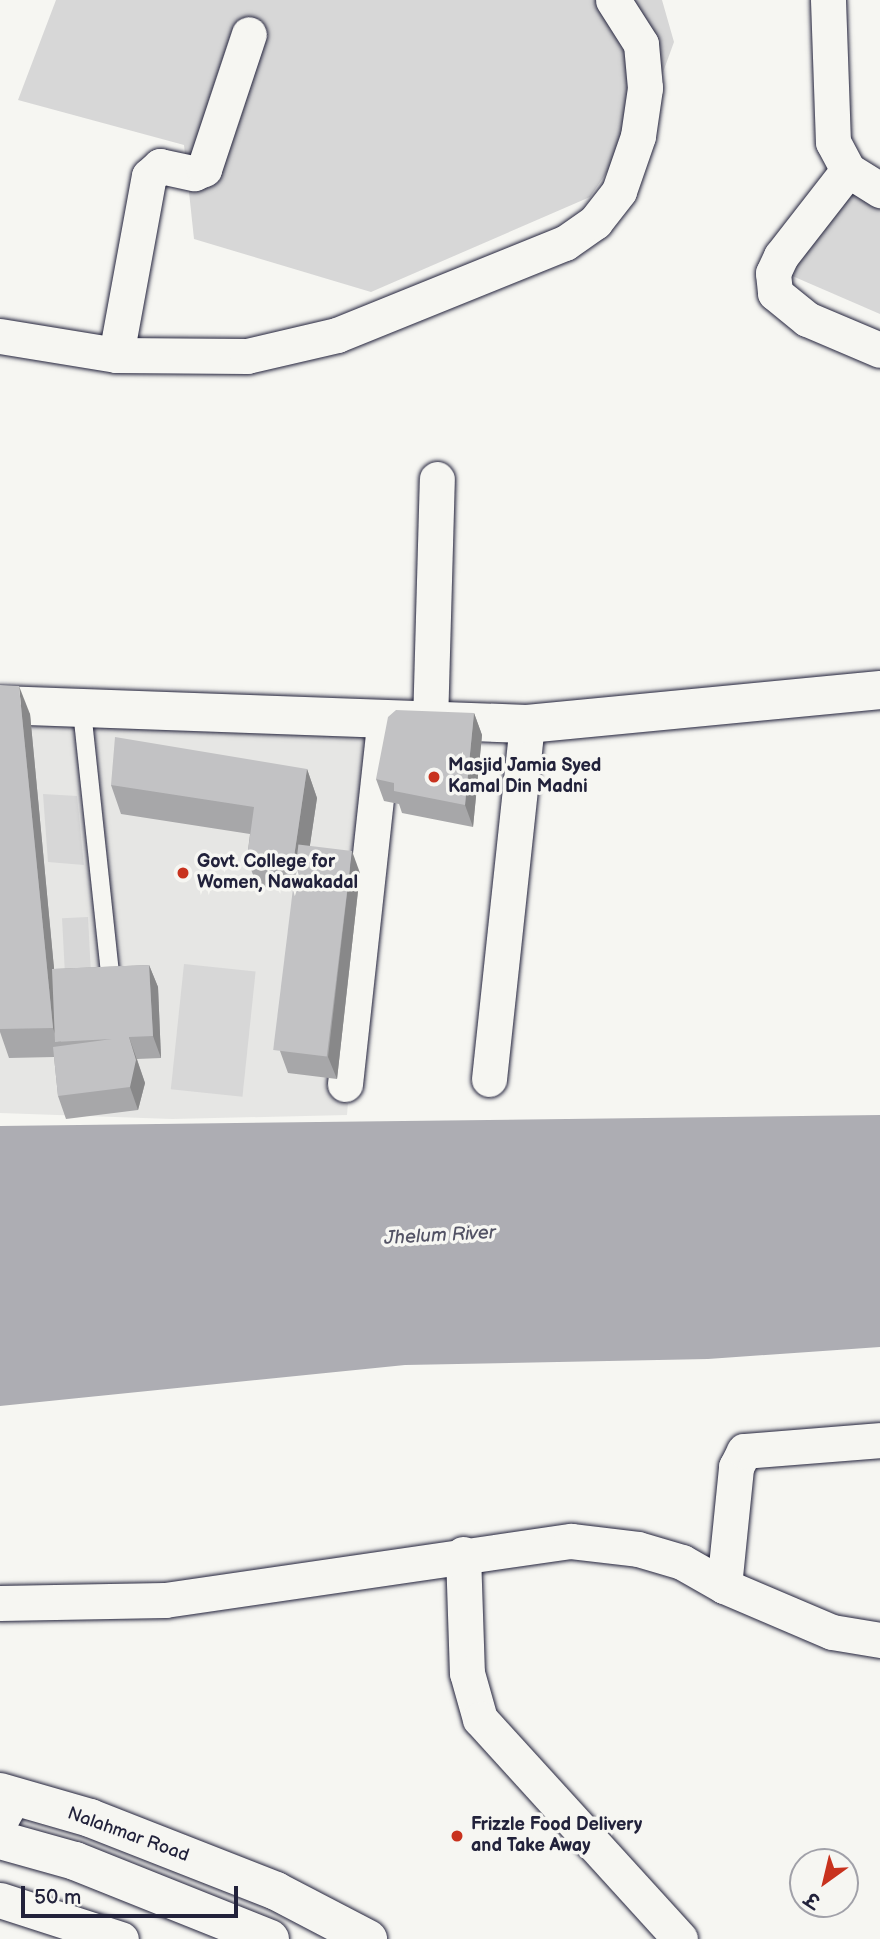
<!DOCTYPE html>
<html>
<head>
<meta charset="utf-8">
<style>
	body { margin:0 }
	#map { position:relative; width:880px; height:1939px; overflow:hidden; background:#f6f6f2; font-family:"Balsamiq Sans","Playpen Sans Deva",sans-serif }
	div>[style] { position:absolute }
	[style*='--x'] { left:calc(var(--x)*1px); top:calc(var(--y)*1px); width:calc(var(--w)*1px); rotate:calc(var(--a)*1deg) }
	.built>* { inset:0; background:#e6e6e4 }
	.green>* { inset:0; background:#d7d7d7; transform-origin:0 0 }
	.water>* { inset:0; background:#adadb3 }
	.roads { filter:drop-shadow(0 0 2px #22223b) drop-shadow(0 0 2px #22223b) }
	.lane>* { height:18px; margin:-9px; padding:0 9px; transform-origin:9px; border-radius:9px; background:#f6f6f2 }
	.street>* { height:35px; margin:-17.5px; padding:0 17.5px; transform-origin:17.5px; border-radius:17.5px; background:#f6f6f2 }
	.secondary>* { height:38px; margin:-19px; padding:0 19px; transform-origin:19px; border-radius:19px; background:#f6f6f2 }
	.primary>* { height:38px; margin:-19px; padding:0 19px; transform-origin:19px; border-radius:19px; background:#f6f6f2 }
	.wall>* { inset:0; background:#a7a7a9 }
	.shaded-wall>* { inset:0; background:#888889 }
	.building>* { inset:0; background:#c2c2c4; transform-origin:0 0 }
	.dots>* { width:19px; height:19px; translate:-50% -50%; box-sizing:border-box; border:4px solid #f6f6f2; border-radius:50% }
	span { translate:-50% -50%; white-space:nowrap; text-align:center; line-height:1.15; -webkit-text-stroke:7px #f6f6f2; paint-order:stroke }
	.poi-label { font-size:18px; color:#22223b; font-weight:700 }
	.left { translate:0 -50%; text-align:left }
	.street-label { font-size:18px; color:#22223b }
	.water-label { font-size:19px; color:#535365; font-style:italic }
	.north { position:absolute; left:789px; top:1848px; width:70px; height:70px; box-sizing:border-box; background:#f6f6f2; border:2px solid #a1a1a9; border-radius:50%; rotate:214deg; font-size:19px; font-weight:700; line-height:28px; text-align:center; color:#22223b }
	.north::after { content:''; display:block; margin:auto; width:24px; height:32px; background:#c8321e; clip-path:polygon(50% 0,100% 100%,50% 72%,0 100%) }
	.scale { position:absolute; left:21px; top:1886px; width:217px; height:32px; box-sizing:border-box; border:4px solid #22223b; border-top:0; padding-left:9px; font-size:21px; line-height:24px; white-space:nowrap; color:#22223b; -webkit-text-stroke:5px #f6f6f2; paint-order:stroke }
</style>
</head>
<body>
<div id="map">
	<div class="built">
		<i style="clip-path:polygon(0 713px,377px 729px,347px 1115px,172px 1119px,0 1113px)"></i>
	</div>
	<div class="green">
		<i style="clip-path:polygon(56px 0,662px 0,674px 42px,650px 108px,590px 197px,371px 292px,194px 239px,184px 145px,18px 100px)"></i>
		<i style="clip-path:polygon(850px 177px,880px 195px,880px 314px,790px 275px)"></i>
		<i style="clip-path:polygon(43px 794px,77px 796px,84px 865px,48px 862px)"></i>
		<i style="left:88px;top:917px;width:66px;height:26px;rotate:87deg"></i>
		<i style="left:184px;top:964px;width:72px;height:126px;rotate:6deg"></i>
	</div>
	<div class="water">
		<i style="clip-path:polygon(880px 1115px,880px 1347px,708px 1359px,405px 1365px,0 1406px,0 1126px)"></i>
	</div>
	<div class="roads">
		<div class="lane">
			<i style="--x:82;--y:711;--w:274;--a:83.9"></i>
		</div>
		<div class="street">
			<i style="--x:828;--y:0;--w:142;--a:88"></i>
			<i style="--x:833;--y:142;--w:32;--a:62"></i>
			<i style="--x:848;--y:170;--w:38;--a:32"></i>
			<i style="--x:848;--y:170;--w:109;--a:127.9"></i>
			<i style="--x:781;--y:256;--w:19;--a:115"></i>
			<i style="--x:773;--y:273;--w:20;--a:84"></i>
			<i style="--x:775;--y:293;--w:41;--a:39.1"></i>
			<i style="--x:807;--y:319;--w:79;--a:23"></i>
			<i style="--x:0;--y:336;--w:118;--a:9.3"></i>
			<i style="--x:116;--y:355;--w:131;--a:0.4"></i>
			<i style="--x:247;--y:356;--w:92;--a:-13.1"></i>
			<i style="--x:337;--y:335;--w:246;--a:-22"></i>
			<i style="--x:565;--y:243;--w:37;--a:-35"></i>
			<i style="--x:595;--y:222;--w:39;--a:-52"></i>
			<i style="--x:619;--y:191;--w:58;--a:-70.9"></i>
			<i style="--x:638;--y:136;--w:49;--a:-81.7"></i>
			<i style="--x:645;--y:88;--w:44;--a:-95.2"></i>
			<i style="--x:641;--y:44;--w:52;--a:-122.5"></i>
			<i style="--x:116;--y:355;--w:182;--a:-79.6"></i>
			<i style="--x:149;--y:176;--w:15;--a:-42"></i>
			<i style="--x:160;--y:166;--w:35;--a:12"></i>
			<i style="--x:194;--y:173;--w:11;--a:-22"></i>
			<i style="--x:204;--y:169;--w:142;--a:-71.6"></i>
			<i style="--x:430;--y:724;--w:245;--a:-88.4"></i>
			<i style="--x:489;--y:1079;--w:357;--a:-83.9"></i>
			<i style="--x:345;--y:1084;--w:363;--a:-83.8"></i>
			<i style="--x:463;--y:1554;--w:119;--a:88.1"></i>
			<i style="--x:467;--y:1673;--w:48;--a:74.2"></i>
			<i style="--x:480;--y:1719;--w:297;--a:47.7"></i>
			<i style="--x:724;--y:1586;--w:117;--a:23.1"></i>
			<i style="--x:832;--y:1632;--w:49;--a:9.5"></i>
			<i style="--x:0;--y:1603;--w:165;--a:-1"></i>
			<i style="--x:165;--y:1600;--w:410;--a:-8.3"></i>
			<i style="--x:571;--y:1541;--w:67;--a:6.8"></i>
			<i style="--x:638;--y:1549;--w:46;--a:16.5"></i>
			<i style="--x:682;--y:1562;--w:48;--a:29.7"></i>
			<i style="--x:724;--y:1586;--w:120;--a:-84.2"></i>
			<i style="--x:736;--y:1467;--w:18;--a:-63"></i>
			<i style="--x:744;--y:1451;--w:136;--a:-4.6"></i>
			<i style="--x:0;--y:1821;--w:29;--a:-61"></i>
			<i style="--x:0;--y:1900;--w:127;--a:17.9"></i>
		</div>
		<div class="secondary">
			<i style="--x:0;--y:705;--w:527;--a:2.06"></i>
			<i style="--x:527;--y:724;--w:355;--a:-5.5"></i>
		</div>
		<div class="primary">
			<i style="--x:0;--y:1792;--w:94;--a:16.1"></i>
			<i style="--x:90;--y:1818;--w:200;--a:21.4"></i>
			<i style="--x:276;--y:1891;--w:104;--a:27.6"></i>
			<i style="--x:0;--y:1840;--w:78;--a:15.6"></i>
			<i style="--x:75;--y:1861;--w:210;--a:21.8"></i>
		</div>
	</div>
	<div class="wall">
		<i style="clip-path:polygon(0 685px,30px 714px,54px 969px,149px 965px,158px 987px,161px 1058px,137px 1059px,145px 1083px,138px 1110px,66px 1119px,58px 1096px,54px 1057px,9px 1058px,0 1032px)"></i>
		<i style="clip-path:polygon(474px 713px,482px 735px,473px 827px,402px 813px,399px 804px,384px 801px,376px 779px)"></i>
		<i style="clip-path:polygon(307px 769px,317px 798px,309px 851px,360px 873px,337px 1079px,288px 1073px,280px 1051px,294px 891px,257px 886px,247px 858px,250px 834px,121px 814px,111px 785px)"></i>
	</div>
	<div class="shaded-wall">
		<i style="clip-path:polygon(19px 686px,30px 714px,61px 1042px,58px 1042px,53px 1028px)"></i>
		<i style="clip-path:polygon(474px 713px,482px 735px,473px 827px,465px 805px)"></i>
		<i style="clip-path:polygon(307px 769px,317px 798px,303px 892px,293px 864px)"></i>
		<i style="clip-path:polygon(352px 851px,360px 873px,337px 1079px,328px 1057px)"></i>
		<i style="clip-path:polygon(149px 965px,158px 987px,161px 1058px,153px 1036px)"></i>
		<i style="clip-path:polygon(129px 1037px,145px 1083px,138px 1110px,130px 1087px)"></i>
	</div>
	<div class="building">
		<i style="clip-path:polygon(0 685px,19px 686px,53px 1028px,0 1029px)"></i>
		<i style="clip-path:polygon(396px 710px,474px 713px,465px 805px,394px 791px,394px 783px,376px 779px,388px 717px)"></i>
		<i style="clip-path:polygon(115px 737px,307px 769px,293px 864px,247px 858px,254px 807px,111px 785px)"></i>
		<i style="left:352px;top:851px;width:207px;height:54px;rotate:97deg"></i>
		<i style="clip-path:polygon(149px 965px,153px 1036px,129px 1037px,136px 1060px,130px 1087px,58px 1096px,53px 1047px,112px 1039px,55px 1042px,52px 969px)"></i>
	</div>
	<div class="dots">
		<i style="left:434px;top:777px;background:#c8321e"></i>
		<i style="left:183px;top:873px;background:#c8321e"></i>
		<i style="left:457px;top:1836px;background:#c8321e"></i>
	</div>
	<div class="poi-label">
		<span class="left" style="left:448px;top:777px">Masjid Jamia Syed<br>Kamal Din Madni</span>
		<span class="left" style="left:197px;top:873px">Govt. College for<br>Women, Nawakadal</span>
		<span class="left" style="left:471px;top:1836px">Frizzle Food Delivery<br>and Take Away</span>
	</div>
	<div class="street-label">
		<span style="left:128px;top:1835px;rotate:20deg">Nalahmar Road</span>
	</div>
	<div class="water-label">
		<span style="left:440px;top:1236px;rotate:-3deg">Jhelum River</span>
	</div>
	<div class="north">उ</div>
	<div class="scale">50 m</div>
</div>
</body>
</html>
